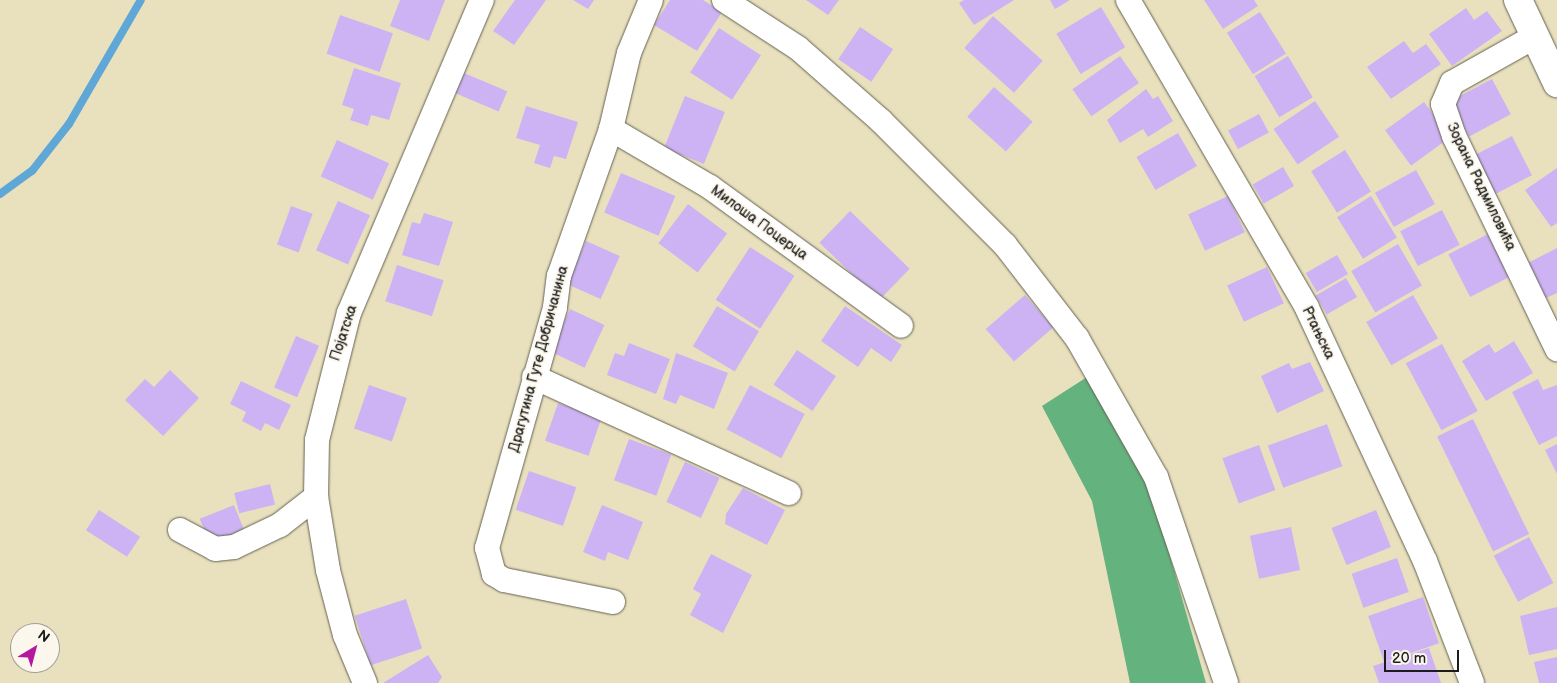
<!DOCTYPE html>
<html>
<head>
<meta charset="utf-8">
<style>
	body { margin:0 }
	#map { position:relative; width:1557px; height:683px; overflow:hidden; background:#e9e1bd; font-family:"Balsamiq Sans",sans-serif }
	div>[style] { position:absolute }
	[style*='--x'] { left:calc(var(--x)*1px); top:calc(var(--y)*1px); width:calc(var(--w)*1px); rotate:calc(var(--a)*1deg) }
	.forest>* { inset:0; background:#64b27e }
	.stream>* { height:8px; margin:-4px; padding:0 4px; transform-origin:4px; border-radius:4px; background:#5fa7d6 }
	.building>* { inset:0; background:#cdb3f3; transform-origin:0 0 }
	.roads { filter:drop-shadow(0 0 1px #646154) drop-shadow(0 0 1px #646154) }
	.minor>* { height:24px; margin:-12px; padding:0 12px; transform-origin:12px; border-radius:12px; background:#fff }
	.tertiary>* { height:28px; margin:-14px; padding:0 14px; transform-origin:14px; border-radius:14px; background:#fff }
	span { translate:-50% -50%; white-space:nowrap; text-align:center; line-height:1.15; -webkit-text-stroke:4px #fbf7ec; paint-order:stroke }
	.street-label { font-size:14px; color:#1c1c1c }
	.north { position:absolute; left:10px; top:623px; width:50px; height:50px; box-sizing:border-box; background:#fbf7ec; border:1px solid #a29f99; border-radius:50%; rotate:37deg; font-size:14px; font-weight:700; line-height:20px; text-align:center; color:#1c1c1c }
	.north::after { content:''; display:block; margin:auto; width:18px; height:22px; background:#b5179e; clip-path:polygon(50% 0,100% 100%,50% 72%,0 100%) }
	.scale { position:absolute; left:1384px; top:650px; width:75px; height:22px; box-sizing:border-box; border:2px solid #1c1c1c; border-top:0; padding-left:6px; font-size:15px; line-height:18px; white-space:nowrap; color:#1c1c1c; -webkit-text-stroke:4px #fbf7ec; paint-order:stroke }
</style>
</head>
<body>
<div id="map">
	<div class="forest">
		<i style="clip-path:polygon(1087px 377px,1148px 479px,1206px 683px,1130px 683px,1092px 501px,1042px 406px)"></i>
	</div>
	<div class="stream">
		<i style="--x:0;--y:194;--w:39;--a:-36"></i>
		<i style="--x:32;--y:171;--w:60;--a:-51.8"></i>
		<i style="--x:69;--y:124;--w:143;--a:-59.9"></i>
	</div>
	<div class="building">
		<i style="clip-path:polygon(400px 0,445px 0,429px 41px,390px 26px)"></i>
		<i style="clip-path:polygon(515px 0,546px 0,514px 45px,493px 31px)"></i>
		<i style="clip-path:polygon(573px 0,594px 0,588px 9px)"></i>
		<i style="clip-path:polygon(670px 0,703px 0,722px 12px,697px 51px,654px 25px)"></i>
		<i style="clip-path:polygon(806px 0,839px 0,828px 15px)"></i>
		<i style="clip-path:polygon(964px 0,1014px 0,974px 25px,959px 3px)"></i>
		<i style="clip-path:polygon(1050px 0,1070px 0,1055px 9px)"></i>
		<i style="clip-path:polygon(1204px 0,1254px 0,1258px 6px,1223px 29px)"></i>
		<i style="left:1101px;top:7px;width:47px;height:52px;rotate:59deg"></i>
		<i style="clip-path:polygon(1466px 8px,1474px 20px,1487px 11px,1502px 31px,1452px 66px,1429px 34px)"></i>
		<i style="left:1260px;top:12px;width:49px;height:39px;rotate:58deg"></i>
		<i style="left:340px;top:15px;width:56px;height:41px;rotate:19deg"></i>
		<i style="left:993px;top:16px;width:67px;height:43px;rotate:42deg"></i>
		<i style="left:860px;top:27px;width:40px;height:39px;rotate:34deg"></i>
		<i style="left:719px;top:28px;width:50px;height:53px;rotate:33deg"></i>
		<i style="clip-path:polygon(1404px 41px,1413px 53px,1426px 44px,1441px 64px,1391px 99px,1367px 67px)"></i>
		<i style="left:1120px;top:56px;width:33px;height:58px;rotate:55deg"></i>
		<i style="left:1288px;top:56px;width:48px;height:39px;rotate:59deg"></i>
		<i style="clip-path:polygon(354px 68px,401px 83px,389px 120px,371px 115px,368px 126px,350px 120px,354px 109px,342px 105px)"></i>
		<i style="left:464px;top:73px;width:47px;height:22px;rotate:23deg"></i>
		<i style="left:1492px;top:79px;width:40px;height:47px;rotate:62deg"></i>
		<i style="left:994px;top:87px;width:52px;height:40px;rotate:42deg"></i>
		<i style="clip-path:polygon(1146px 89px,1153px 99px,1158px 96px,1173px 121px,1148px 137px,1143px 129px,1120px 143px,1107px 120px)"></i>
		<i style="left:685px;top:96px;width:43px;height:56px;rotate:22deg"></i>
		<i style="left:1315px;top:101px;width:43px;height:50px;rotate:56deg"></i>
		<i style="left:1424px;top:102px;width:44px;height:48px;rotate:54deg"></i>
		<i style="clip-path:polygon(526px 106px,578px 122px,566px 159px,554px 156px,550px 168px,534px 163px,540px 145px,516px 138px)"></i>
		<i style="left:1259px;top:114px;width:21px;height:35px;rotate:62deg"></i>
		<i style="left:1178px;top:133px;width:38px;height:48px;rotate:60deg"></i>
		<i style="left:1512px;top:136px;width:44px;height:45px;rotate:63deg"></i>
		<i style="left:337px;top:140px;width:57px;height:40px;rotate:24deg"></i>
		<i style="left:1345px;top:150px;width:49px;height:40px;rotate:58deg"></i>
		<i style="left:1283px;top:167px;width:22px;height:35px;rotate:60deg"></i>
		<i style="clip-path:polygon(1557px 168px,1557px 223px,1551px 227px,1525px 190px)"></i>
		<i style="left:1416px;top:170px;width:39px;height:47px;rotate:61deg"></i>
		<i style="left:621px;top:173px;width:59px;height:43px;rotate:23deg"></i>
		<i style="left:1228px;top:196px;width:40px;height:44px;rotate:65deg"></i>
		<i style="left:1371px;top:196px;width:49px;height:40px;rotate:58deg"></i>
		<i style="left:338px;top:201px;width:35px;height:54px;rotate:24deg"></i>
		<i style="left:688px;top:204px;width:49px;height:49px;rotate:37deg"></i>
		<i style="left:291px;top:206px;width:23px;height:41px;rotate:20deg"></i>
		<i style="left:1442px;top:210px;width:39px;height:47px;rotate:63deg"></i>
		<i style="left:850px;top:211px;width:83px;height:44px;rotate:44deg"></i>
		<i style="clip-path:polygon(424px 213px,453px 222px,439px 266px,402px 255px,412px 222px,420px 224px)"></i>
		<i style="left:1492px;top:232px;width:48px;height:49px;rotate:63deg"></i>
		<i style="left:586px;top:241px;width:37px;height:47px;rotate:24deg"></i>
		<i style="left:1398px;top:244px;width:48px;height:54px;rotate:60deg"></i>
		<i style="left:750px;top:247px;width:53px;height:63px;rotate:33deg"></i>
		<i style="clip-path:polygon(1557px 248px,1557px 293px,1544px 299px,1526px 264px)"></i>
		<i style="left:1337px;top:255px;width:22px;height:36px;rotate:60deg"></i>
		<i style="left:397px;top:265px;width:49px;height:38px;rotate:18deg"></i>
		<i style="left:1267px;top:267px;width:40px;height:44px;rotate:65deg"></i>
		<i style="left:1346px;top:278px;width:22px;height:35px;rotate:60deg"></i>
		<i style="left:1025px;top:295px;width:43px;height:52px;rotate:49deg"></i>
		<i style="left:1413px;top:295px;width:50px;height:54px;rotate:60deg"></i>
		<i style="left:717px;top:306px;width:49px;height:47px;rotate:31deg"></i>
		<i style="clip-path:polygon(845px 306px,902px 345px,891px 362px,871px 348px,858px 367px,821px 341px)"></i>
		<i style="left:570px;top:309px;width:38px;height:47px;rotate:25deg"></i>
		<i style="left:296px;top:336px;width:25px;height:56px;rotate:23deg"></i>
		<i style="clip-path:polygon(1514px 341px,1533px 373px,1486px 401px,1462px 361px,1489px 344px,1495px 353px)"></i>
		<i style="clip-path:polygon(629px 343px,670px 359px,656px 394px,607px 375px,615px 353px,624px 356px)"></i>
		<i style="left:1442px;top:344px;width:76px;height:41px;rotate:62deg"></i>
		<i style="left:797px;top:350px;width:47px;height:42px;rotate:34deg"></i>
		<i style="clip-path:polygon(676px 353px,728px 373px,714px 409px,680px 395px,676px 404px,663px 399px)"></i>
		<i style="clip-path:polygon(1310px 362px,1324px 391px,1277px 413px,1261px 376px,1289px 363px,1292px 369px)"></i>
		<i style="clip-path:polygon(170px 370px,199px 398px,163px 436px,125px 400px,145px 379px,154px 387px)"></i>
		<i style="clip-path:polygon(1538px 379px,1543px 390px,1557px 385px,1557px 436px,1539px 445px,1512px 392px)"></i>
		<i style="clip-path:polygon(241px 381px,291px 405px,279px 430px,265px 423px,261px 431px,242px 421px,246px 412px,230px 404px)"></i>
		<i style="left:369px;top:385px;width:40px;height:46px;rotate:19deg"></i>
		<i style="left:750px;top:385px;width:62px;height:50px;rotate:28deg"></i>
		<i style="left:558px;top:403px;width:46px;height:40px;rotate:19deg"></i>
		<i style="left:1473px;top:419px;width:128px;height:40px;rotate:64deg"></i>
		<i style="left:1327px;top:424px;width:45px;height:63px;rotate:70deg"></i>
		<i style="left:629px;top:439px;width:45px;height:44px;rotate:20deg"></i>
		<i style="clip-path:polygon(1557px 444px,1557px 474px,1545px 450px)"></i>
		<i style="left:1259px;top:445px;width:48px;height:39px;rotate:70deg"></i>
		<i style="left:685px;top:462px;width:38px;height:44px;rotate:25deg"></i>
		<i style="left:529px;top:471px;width:50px;height:41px;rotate:19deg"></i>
		<i style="left:270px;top:484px;width:21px;height:37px;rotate:76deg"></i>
		<i style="clip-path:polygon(743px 488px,785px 510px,767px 545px,725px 524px,726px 514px)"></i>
		<i style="left:234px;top:505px;width:27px;height:37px;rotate:68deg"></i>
		<i style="clip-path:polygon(602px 505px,643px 522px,628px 560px,608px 552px,605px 561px,583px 552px)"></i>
		<i style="left:99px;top:510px;width:49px;height:24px;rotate:33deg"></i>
		<i style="left:1376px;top:510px;width:40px;height:48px;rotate:68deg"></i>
		<i style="left:1291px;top:527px;width:44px;height:42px;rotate:78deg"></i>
		<i style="left:1529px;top:537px;width:52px;height:40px;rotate:62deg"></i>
		<i style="clip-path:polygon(711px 554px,752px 575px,723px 633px,690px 615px,701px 594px,693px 589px)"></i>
		<i style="left:1397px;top:558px;width:36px;height:48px;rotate:71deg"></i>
		<i style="left:1423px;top:597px;width:49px;height:58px;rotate:71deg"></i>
		<i style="left:406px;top:599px;width:52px;height:54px;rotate:72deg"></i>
		<i style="clip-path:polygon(1557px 607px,1557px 649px,1529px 655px,1520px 616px)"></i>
		<i style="clip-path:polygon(1429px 648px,1441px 683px,1379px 683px,1373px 666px)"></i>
		<i style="clip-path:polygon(428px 655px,442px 677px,438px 683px,383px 683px)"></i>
		<i style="clip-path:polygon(1557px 657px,1557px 683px,1539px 683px,1534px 662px)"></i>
	</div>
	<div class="roads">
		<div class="minor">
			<i style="--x:724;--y:0;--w:88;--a:33"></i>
			<i style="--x:798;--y:48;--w:111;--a:41.3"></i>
			<i style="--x:881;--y:121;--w:175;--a:45"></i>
			<i style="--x:1005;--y:245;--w:118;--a:52.3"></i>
			<i style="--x:1077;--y:338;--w:160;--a:60.4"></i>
			<i style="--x:1156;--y:477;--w:218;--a:71.2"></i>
			<i style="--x:1128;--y:0;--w:356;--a:59.8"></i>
			<i style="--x:1307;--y:308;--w:279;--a:65"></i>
			<i style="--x:1425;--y:561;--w:131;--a:68.9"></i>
			<i style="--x:1534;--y:37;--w:94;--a:150.7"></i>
			<i style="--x:1452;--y:83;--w:23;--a:113"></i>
			<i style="--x:1443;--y:104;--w:34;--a:71"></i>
			<i style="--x:1454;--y:136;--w:237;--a:64.2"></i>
			<i style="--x:611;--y:129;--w:115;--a:30.4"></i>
			<i style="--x:710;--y:187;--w:236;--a:36"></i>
			<i style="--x:534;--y:377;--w:280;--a:24.5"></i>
			<i style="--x:180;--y:530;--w:40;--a:28"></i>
			<i style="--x:215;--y:549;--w:19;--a:-6"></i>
			<i style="--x:234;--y:547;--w:51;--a:-25.6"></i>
			<i style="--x:280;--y:525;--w:46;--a:-37.9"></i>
			<i style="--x:613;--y:602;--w:111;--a:-168.6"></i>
			<i style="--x:504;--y:580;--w:12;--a:-149"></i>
			<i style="--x:494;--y:574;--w:27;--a:-105"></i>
			<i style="--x:487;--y:548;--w:250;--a:-74.2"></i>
			<i style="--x:555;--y:307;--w:31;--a:-83"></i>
			<i style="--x:559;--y:276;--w:156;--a:-70.5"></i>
			<i style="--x:611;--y:129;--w:78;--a:-76.7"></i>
			<i style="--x:629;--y:53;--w:57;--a:-67.5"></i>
			<i style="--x:365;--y:683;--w:52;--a:-112.6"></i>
			<i style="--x:345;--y:635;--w:67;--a:-104.7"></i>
			<i style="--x:328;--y:570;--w:74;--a:-99.3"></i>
			<i style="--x:316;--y:497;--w:57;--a:-89"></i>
			<i style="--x:317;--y:440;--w:131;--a:-75.9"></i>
			<i style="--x:349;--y:313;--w:340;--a:-67"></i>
		</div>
		<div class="tertiary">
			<i style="--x:1518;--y:0;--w:92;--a:64.8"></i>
		</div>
	</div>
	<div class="street-label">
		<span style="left:1481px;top:187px;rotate:64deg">Зорана Радмиловића</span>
		<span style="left:759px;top:223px;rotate:36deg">Милоша Поцерца</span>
		<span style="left:344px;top:333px;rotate:-72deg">Појатска</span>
		<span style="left:1318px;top:333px;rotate:64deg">Ртањска</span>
		<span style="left:539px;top:359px;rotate:-75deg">Драгутина Гуте Добричанина</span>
	</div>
	<div class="north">N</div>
	<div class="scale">20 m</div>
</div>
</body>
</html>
